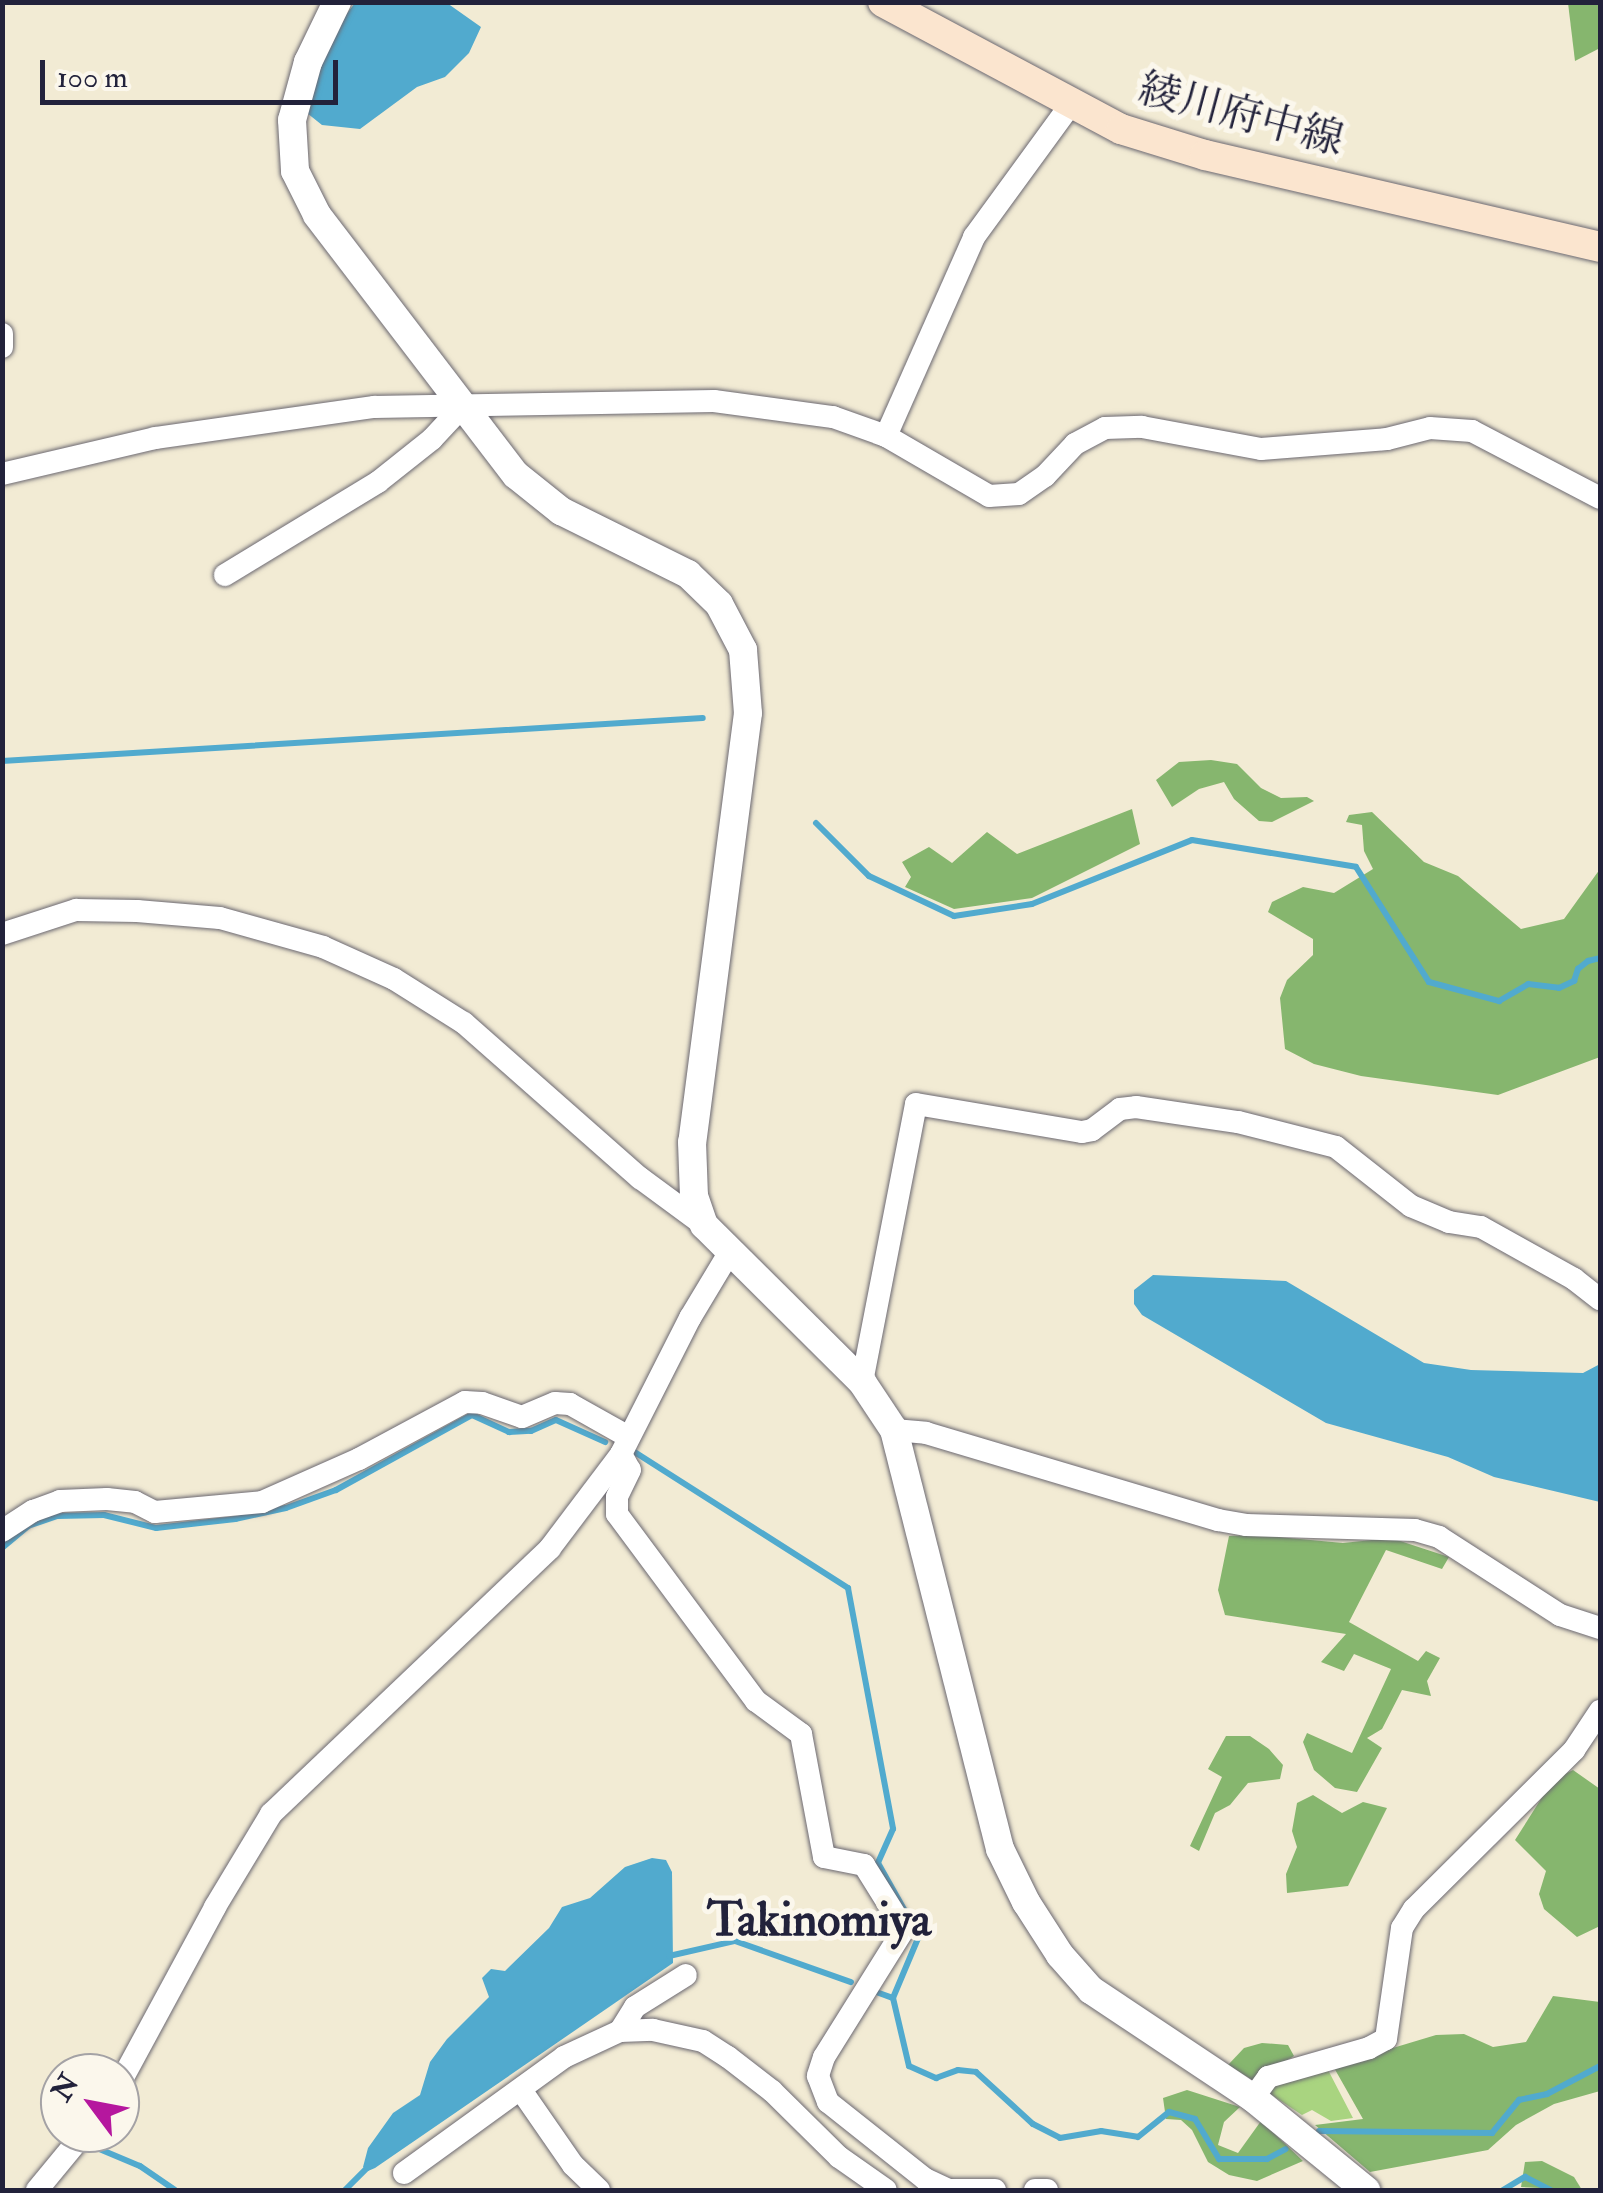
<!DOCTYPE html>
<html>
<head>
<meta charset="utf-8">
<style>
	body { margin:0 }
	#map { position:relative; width:1603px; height:2193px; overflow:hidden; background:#f2ebd4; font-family:"IM FELL Double Pica","Noto Serif JP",serif }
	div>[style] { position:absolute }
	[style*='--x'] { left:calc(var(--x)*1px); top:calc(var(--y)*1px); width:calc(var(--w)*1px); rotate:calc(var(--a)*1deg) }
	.green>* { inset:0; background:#a9d480 }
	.forest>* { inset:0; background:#86b66e }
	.water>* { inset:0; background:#51aace }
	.stream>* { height:6px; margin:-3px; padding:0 3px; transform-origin:3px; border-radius:3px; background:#51aace }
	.roads { filter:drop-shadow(0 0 2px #6b6871) drop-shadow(0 0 2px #6b6871) }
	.minor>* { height:22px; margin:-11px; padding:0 11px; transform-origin:11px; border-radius:11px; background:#fff }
	.tertiary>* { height:28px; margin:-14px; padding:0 14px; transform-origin:14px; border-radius:14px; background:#fff }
	.secondary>* { height:30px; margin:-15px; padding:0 15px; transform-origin:15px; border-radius:15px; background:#fbe5cf }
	span { translate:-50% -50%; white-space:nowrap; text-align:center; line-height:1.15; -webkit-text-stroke:10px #fbf7ec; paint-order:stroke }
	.street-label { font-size:42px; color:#22223b }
	.quarter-label { font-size:48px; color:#22223b; font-weight:700 }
	.frame { position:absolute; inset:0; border:5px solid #22223b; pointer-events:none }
	.north { position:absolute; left:40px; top:2053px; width:100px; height:100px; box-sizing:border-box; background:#fbf7ec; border:2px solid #a4a2a5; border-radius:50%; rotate:302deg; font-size:28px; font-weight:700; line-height:40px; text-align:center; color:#22223b }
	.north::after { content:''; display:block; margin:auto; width:35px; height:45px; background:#b5179e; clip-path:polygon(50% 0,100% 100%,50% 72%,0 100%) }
	.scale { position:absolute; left:40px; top:60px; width:298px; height:45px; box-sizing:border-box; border:5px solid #22223b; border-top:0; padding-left:12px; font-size:30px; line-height:35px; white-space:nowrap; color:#22223b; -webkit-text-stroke:8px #fbf7ec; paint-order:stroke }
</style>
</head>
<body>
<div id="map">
	<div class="green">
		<i style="clip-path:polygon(1327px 2068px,1353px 2118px,1331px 2121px,1312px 2110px,1302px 2115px,1266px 2091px,1276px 2082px)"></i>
	</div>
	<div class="forest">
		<i style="clip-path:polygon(1568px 3px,1600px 3px,1600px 48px,1575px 61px)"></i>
		<i style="clip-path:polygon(1211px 760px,1237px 764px,1261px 788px,1281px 798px,1307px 797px,1314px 801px,1272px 822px,1259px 821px,1234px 799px,1224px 782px,1199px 789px,1172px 807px,1156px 780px,1179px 762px)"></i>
		<i style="clip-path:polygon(1132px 809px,1140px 844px,1032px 898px,954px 909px,905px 887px,911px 877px,902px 862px,929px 847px,952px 863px,987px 832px,1017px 854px)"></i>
		<i style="clip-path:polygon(1372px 812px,1424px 862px,1458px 876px,1521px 929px,1564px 919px,1600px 869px,1600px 1057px,1498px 1095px,1361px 1076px,1314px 1064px,1285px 1049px,1280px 998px,1287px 980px,1313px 955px,1313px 939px,1268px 912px,1272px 902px,1303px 887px,1334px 893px,1373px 869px,1364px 851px,1362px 825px,1346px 822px,1349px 815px)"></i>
		<i style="clip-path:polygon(1256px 1535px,1343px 1543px,1391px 1538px,1449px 1557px,1442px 1569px,1386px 1550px,1349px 1622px,1418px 1661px,1426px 1651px,1440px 1658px,1427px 1681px,1431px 1696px,1402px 1690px,1382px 1729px,1367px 1738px,1382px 1748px,1357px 1792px,1335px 1788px,1314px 1770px,1303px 1742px,1307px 1733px,1352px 1753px,1391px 1669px,1354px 1654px,1344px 1671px,1321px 1662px,1346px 1634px,1225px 1615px,1218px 1590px,1229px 1536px)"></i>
		<i style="clip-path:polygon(1226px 1736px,1250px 1736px,1269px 1749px,1283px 1765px,1280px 1779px,1248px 1783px,1230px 1805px,1215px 1813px,1199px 1851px,1190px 1846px,1222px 1777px,1208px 1769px)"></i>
		<i style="clip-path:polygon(1573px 1770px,1600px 1789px,1600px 1926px,1577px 1937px,1544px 1909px,1539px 1894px,1546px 1871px,1515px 1840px,1553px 1780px)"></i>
		<i style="clip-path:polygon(1313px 1795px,1342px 1813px,1363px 1802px,1387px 1808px,1348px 1886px,1287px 1893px,1286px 1874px,1297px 1847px,1292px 1831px,1297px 1803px)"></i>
		<i style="clip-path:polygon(1553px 1996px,1600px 2002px,1600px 2091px,1554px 2104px,1516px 2125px,1488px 2150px,1370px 2172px,1315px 2125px,1363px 2119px,1333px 2066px,1436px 2035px,1464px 2034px,1493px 2047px,1526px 2042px)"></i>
		<i style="clip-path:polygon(1262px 2043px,1288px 2045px,1294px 2056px,1254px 2081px,1228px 2065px,1244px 2048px)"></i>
		<i style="clip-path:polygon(1187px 2090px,1240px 2107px,1224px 2122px,1218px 2145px,1238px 2153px,1261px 2121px,1303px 2161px,1257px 2181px,1229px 2175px,1208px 2162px,1192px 2130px,1181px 2120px,1166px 2119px,1163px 2098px)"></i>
		<i style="clip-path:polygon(1542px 2161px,1574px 2177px,1582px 2190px,1521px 2187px,1525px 2162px)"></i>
	</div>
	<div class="water">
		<i style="clip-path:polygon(355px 3px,447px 3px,481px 27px,469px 53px,445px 77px,417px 87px,360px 129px,322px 125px,307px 113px,317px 76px,338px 25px)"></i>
		<i style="clip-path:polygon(1153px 1275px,1286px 1281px,1424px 1363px,1471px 1370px,1583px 1373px,1600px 1364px,1600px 1502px,1494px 1477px,1448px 1457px,1326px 1423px,1142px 1315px,1134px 1304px,1134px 1290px)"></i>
		<i style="clip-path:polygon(652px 1858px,666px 1860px,672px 1872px,673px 1963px,375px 2168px,368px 2171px,363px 2167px,368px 2148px,393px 2113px,420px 2095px,430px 2062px,447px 2039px,489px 1997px,482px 1978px,491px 1969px,505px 1971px,549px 1928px,562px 1907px,590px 1898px,625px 1867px)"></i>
	</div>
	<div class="stream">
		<i style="--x:2;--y:761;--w:702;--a:-3.51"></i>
		<i style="--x:816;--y:823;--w:75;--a:45"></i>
		<i style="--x:869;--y:876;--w:94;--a:25.2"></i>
		<i style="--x:954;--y:916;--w:79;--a:-8.7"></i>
		<i style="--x:1032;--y:904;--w:172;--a:-21.8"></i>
		<i style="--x:1192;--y:840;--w:166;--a:9.3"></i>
		<i style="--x:1356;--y:867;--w:136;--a:57.6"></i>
		<i style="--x:1429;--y:982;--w:73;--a:15.2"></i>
		<i style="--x:1499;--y:1001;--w:34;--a:-30"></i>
		<i style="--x:1528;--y:984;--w:31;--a:7"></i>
		<i style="--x:1559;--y:988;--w:17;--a:-25"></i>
		<i style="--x:1574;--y:981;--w:13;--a:-72"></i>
		<i style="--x:1578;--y:969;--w:13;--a:-39"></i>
		<i style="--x:1588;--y:961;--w:12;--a:-14"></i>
		<i style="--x:633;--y:1451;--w:255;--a:32.5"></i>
		<i style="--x:848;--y:1588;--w:245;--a:79.4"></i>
		<i style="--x:893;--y:1829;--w:37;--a:114"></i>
		<i style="--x:878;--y:1863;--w:84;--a:60.7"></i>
		<i style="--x:919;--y:1936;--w:67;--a:112.8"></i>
		<i style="--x:2;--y:1548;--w:34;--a:-40"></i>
		<i style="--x:28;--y:1526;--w:31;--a:-19"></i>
		<i style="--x:57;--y:1516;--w:47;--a:-1.2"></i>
		<i style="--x:104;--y:1515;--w:54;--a:14"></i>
		<i style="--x:156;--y:1528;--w:80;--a:-6.5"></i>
		<i style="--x:235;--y:1519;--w:52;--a:-12.2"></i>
		<i style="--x:286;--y:1508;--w:53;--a:-19.8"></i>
		<i style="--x:336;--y:1490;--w:155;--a:-28.9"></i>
		<i style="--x:472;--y:1415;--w:41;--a:24.7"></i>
		<i style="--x:509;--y:1432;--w:22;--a:-3"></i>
		<i style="--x:531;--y:1431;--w:27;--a:-24"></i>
		<i style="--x:556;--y:1420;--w:54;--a:24.2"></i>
		<i style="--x:669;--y:1956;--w:68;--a:-12.8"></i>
		<i style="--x:735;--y:1941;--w:123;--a:19.5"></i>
		<i style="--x:879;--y:1993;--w:15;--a:20"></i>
		<i style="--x:893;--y:1998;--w:70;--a:76.8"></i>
		<i style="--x:909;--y:2066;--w:30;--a:24"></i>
		<i style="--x:936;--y:2078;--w:23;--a:-20"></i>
		<i style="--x:958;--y:2070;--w:18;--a:6"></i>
		<i style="--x:976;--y:2072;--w:77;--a:42.4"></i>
		<i style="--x:1033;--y:2124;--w:30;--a:27"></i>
		<i style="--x:1060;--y:2138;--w:42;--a:-9.7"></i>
		<i style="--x:1101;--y:2131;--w:37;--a:9"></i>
		<i style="--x:1138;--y:2137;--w:40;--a:-39"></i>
		<i style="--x:1169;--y:2112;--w:27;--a:15"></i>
		<i style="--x:1195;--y:2119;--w:47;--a:59"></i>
		<i style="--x:1219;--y:2159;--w:48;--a:0"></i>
		<i style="--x:1267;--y:2159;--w:21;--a:-28"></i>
		<i style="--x:1319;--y:2131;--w:173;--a:0.7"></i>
		<i style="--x:1492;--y:2133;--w:43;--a:-50.7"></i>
		<i style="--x:1519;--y:2100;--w:29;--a:-12"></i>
		<i style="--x:1547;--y:2094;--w:60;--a:-27.8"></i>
		<i style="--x:85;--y:2143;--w:60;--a:22.7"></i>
		<i style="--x:140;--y:2166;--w:42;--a:34.4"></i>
		<i style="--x:345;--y:2190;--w:38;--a:-45"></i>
		<i style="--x:1503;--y:2190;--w:26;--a:-31"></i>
		<i style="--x:1525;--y:2177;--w:29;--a:27"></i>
	</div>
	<div class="roads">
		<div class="minor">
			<i style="--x:2;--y:334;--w:13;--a:90"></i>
			<i style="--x:886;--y:436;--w:218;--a:-66.1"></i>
			<i style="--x:974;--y:237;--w:165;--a:-53.9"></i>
			<i style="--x:2;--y:474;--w:157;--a:-13.2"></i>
			<i style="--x:155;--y:438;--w:221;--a:-8.1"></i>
			<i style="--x:374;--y:407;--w:340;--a:-1"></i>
			<i style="--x:714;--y:401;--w:120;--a:7.7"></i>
			<i style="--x:833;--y:417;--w:56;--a:19.7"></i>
			<i style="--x:886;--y:436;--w:119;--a:30.2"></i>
			<i style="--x:989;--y:496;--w:30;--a:-4"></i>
			<i style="--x:1019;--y:494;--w:32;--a:-35"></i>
			<i style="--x:1045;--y:476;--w:44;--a:-46.8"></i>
			<i style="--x:1075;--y:444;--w:34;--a:-28"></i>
			<i style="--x:1105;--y:428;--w:37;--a:-2"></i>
			<i style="--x:1142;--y:427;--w:121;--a:10.5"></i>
			<i style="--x:1261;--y:449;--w:126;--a:-4.5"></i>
			<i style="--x:1387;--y:439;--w:44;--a:-14.3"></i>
			<i style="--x:1430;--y:428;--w:42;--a:4.1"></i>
			<i style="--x:1472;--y:431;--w:144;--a:27.6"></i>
			<i style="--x:225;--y:575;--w:179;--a:-31.3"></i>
			<i style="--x:378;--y:482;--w:69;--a:-38.5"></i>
			<i style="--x:432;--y:439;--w:42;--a:-46.9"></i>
			<i style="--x:2;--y:934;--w:78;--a:-18"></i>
			<i style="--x:76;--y:910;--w:61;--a:0.9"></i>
			<i style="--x:137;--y:911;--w:83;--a:4.8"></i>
			<i style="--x:220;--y:918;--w:107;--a:15.7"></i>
			<i style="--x:323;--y:947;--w:78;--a:24.3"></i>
			<i style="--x:394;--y:979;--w:83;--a:32.2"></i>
			<i style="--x:464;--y:1023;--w:235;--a:41.4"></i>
			<i style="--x:640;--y:1178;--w:79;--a:36.3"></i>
			<i style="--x:862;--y:1382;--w:283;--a:-79"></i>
			<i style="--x:916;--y:1104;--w:168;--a:9.6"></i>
			<i style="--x:1082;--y:1132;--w:10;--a:-11"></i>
			<i style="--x:1092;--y:1130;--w:35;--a:-37"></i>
			<i style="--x:1120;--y:1109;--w:16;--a:-7"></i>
			<i style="--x:1136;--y:1107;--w:103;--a:8.4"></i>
			<i style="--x:1238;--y:1122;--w:101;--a:14.3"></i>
			<i style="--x:1336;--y:1147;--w:95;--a:38.2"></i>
			<i style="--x:1411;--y:1206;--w:41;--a:22.8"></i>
			<i style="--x:1449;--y:1222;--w:32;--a:9"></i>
			<i style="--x:1481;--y:1227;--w:107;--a:29.2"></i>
			<i style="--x:1574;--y:1279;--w:33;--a:38"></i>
			<i style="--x:894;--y:1430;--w:32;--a:5"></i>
			<i style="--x:926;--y:1433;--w:305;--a:16.6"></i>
			<i style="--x:1218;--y:1520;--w:28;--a:10"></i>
			<i style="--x:1246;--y:1525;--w:169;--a:1.7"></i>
			<i style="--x:1415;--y:1530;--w:25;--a:16"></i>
			<i style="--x:1439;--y:1537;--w:144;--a:32.8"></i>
			<i style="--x:1560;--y:1615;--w:42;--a:18"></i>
			<i style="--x:621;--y:1454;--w:18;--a:61"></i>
			<i style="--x:630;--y:1470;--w:30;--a:116"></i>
			<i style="--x:617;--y:1497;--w:17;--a:90"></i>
			<i style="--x:617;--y:1514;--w:233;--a:53.4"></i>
			<i style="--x:756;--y:1701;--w:56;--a:36.3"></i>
			<i style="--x:801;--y:1734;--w:125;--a:79.4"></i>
			<i style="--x:824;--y:1857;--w:41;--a:11.3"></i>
			<i style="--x:864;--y:1865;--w:75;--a:58"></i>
			<i style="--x:904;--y:1929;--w:151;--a:122"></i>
			<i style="--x:824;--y:2057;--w:20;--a:108"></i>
			<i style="--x:818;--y:2076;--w:28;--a:69"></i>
			<i style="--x:828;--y:2102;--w:124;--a:38.4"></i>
			<i style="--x:925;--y:2179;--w:26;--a:25"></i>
			<i style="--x:949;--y:2190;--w:46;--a:0"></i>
			<i style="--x:2;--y:1531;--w:37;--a:-33"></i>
			<i style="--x:33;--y:1511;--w:29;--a:-20"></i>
			<i style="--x:60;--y:1501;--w:47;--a:-2.4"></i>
			<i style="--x:107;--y:1499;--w:28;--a:6"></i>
			<i style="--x:135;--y:1502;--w:22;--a:27"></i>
			<i style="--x:155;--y:1512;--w:107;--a:-5.3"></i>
			<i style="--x:262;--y:1502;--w:106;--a:-23.9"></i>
			<i style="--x:359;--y:1459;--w:120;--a:-28.3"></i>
			<i style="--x:465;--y:1402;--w:17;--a:3"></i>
			<i style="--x:482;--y:1403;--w:42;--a:19.3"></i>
			<i style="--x:522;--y:1417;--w:36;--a:-23"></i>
			<i style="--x:555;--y:1403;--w:15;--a:4"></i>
			<i style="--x:570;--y:1404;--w:65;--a:29.3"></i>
			<i style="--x:620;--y:2031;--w:28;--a:-58"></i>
			<i style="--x:635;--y:2007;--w:60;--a:-32.1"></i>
			<i style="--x:120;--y:2083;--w:200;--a:-61.6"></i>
			<i style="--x:215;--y:1907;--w:109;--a:-58.9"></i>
			<i style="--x:271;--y:1814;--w:385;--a:-43.6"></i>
			<i style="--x:550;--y:1548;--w:118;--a:-52.9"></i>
			<i style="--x:621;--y:1454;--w:153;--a:-63.1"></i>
			<i style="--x:690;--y:1318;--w:76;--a:-59"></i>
			<i style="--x:521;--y:2090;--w:91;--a:55.3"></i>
			<i style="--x:573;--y:2165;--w:36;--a:44"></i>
			<i style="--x:1253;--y:2098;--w:26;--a:-54"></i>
			<i style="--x:1268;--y:2077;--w:105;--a:-16"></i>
			<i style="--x:1369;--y:2048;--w:19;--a:-28"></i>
			<i style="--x:1386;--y:2039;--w:112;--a:-81.8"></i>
			<i style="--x:1402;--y:1928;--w:22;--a:-58"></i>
			<i style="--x:1414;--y:1909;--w:226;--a:-44.8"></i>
			<i style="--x:1574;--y:1750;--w:47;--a:-56.3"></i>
			<i style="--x:404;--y:2173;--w:198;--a:-35.9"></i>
			<i style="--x:564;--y:2057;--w:62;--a:-24.9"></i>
			<i style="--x:620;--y:2031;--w:33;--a:-2"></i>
			<i style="--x:653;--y:2030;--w:51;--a:12.4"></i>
			<i style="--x:703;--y:2041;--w:30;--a:33"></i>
			<i style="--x:728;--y:2057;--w:56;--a:37.7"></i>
			<i style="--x:772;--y:2091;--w:94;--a:44.6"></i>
			<i style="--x:839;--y:2157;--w:57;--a:35.1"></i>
			<i style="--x:37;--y:2190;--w:74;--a:-50.5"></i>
			<i style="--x:1035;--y:2190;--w:12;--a:0"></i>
		</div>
		<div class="tertiary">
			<i style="--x:337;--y:2;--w:67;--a:115.8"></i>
			<i style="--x:308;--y:62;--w:60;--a:105.4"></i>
			<i style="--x:292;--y:120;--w:51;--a:86.6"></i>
			<i style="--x:295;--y:171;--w:49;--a:63.4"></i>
			<i style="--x:317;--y:215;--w:327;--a:52.6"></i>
			<i style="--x:516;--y:475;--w:58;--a:38.7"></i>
			<i style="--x:561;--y:511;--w:142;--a:26.4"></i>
			<i style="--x:688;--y:574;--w:43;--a:44.1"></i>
			<i style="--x:719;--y:604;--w:52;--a:62.4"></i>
			<i style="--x:743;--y:650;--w:63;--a:85.5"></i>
			<i style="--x:748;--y:713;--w:433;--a:97.4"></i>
			<i style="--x:692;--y:1142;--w:54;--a:87.9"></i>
			<i style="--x:694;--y:1196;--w:31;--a:71"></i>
			<i style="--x:704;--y:1225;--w:223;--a:44.8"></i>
			<i style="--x:862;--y:1382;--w:58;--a:56.3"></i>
			<i style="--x:894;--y:1430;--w:432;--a:75.8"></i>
			<i style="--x:1000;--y:1849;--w:59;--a:63.9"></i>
			<i style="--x:1026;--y:1902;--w:63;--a:57.3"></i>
			<i style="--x:1060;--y:1955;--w:47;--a:48.5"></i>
			<i style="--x:1091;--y:1990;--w:195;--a:33.7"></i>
			<i style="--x:1253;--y:2098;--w:146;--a:39.2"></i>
		</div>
		<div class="secondary">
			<i style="--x:883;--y:2;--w:270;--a:28.1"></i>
			<i style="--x:1121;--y:129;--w:88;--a:17.2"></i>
			<i style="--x:1205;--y:155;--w:406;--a:13.1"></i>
		</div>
	</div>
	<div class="street-label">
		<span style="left:1241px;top:115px;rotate:15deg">綾川府中線</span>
	</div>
	<div class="quarter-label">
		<span style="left:819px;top:1921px">Takinomiya</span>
	</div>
	<div class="frame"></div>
	<div class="north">N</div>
	<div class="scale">100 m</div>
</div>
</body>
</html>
